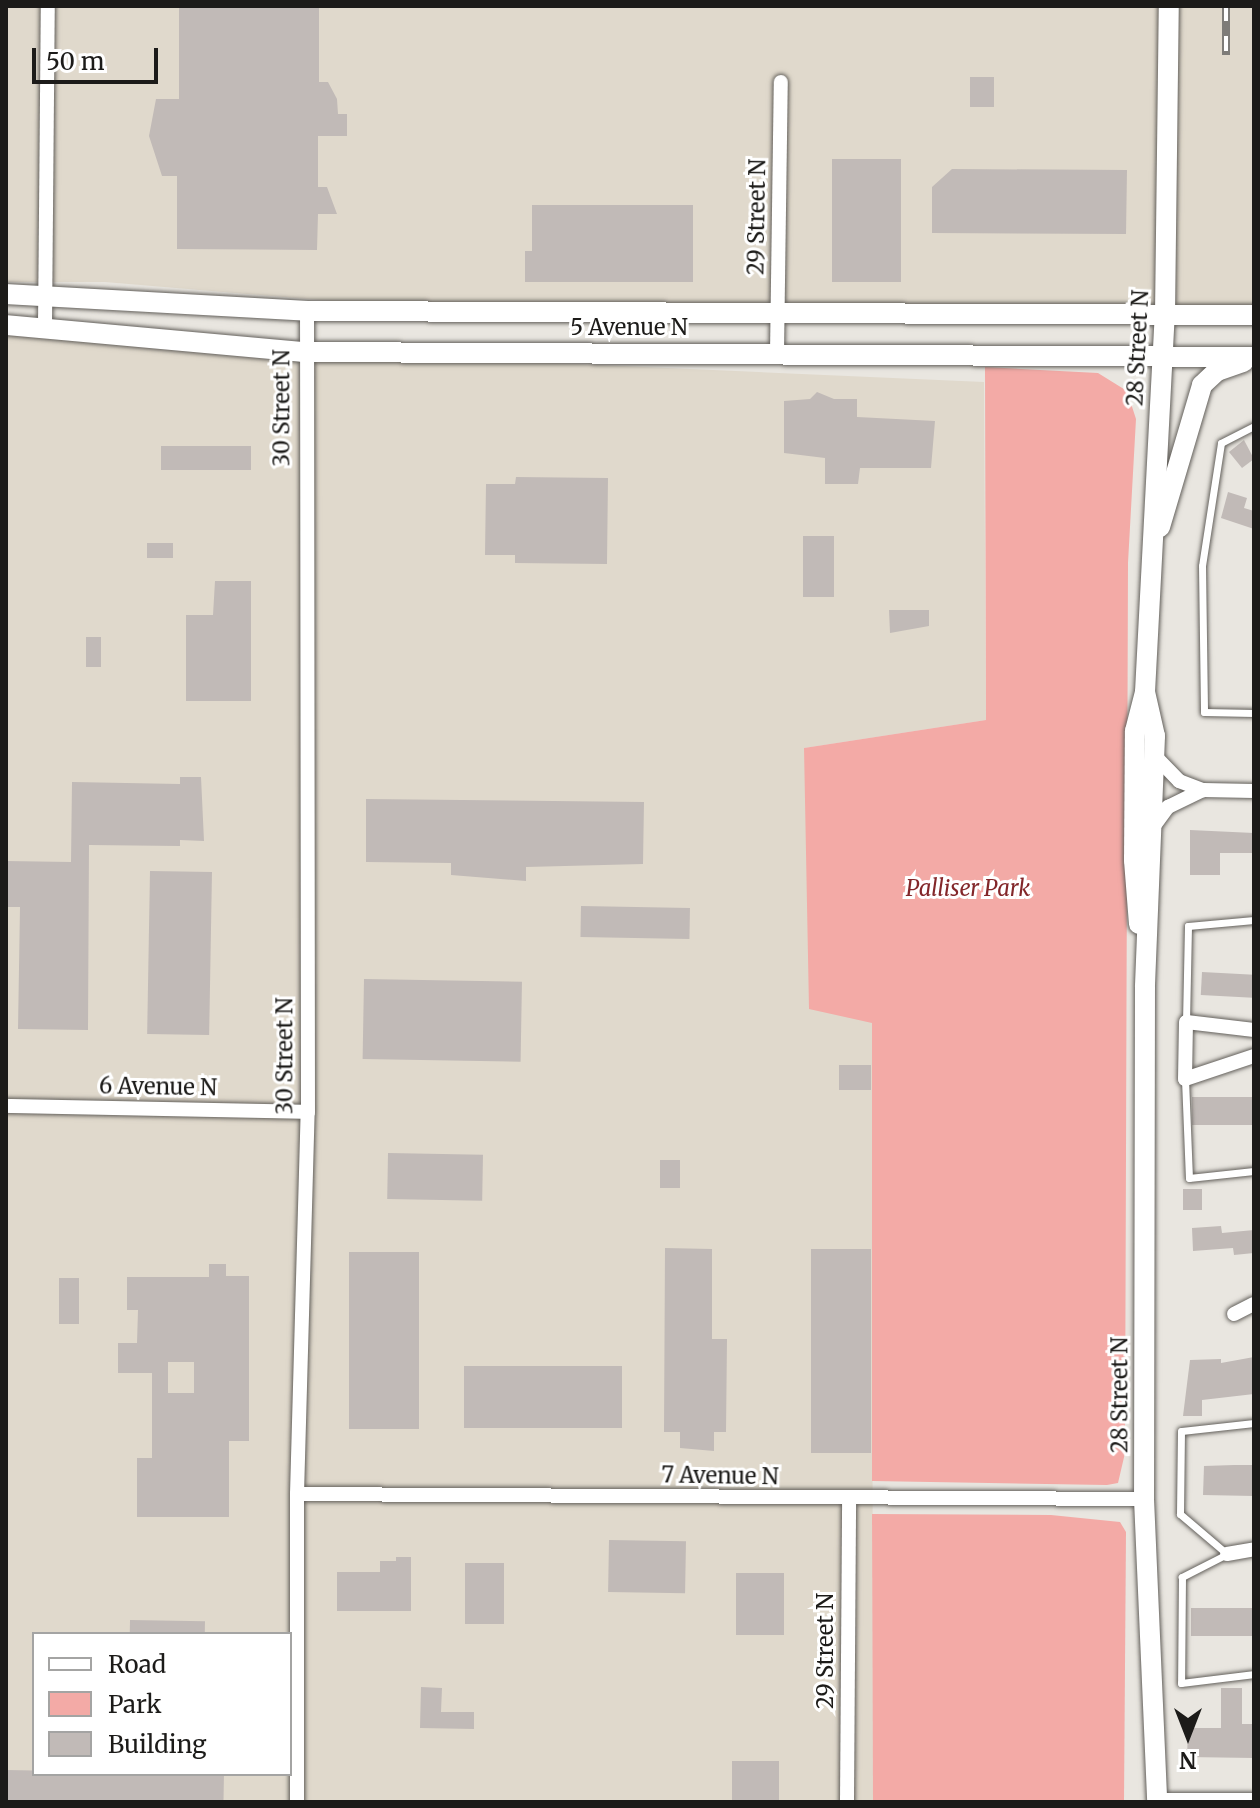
<!DOCTYPE html>
<html>
<head>
<meta charset="utf-8">
<style>
	body { margin:0 }
	#map { position:relative; width:1260px; height:1808px; overflow:hidden; background:#e9e6e0; font-family:Merriweather,serif }
	div>[style] { position:absolute }
	[style*='--x'] { left:calc(var(--x)*1px); top:calc(var(--y)*1px); width:calc(var(--w)*1px); rotate:calc(var(--a)*1deg) }
	.built>* { inset:0; background:#e0d9cc }
	.green>* { inset:0; background:#f3aaa6 }
	.building>* { inset:0; background:#c1bab7; transform-origin:0 0 }
	.roads { filter:drop-shadow(0 0 2px #63605b) drop-shadow(0 0 2px #63605b) }
	.lane>* { height:7px; margin:-3.5px; padding:0 3.5px; transform-origin:3.5px; border-radius:3.5px; background:#fff }
	.street>* { height:14px; margin:-7px; padding:0 7px; transform-origin:7px; border-radius:7px; background:#fff }
	.secondary>* { height:20px; margin:-10px; padding:0 10px; transform-origin:10px; border-radius:10px; background:#fff }
	.rail>* { height:8px; margin-top:-4px; transform-origin:0; background:repeating-linear-gradient(90deg,#fff 0 15px,#7e7c78 0 30px); box-sizing:border-box; border-block:2px solid #7e7c78 }
	span { translate:-50% -50%; white-space:nowrap; text-align:center; line-height:1.15; -webkit-text-stroke:6px #fff; paint-order:stroke }
	.street-label { font-size:22px; color:#1c1b19 }
	.park-label { font-size:22px; color:#83272a; font-style:italic }
	.frame { position:absolute; inset:0; border:8px solid #1c1b19; pointer-events:none }
	.legend { position:absolute; left:32px; top:1632px; width:260px; height:144px; box-sizing:border-box; background:#fff; border:2px solid #a4a4a3; margin:0; padding:10px 14px; list-style:none; font-size:24px; color:#1c1b19 }
	.legend li { display:flex; align-items:center; gap:16px; height:40px }
	.legend b { width:40px; border:2px solid #a4a4a3 }
	.north { position:absolute; left:1148px; top:1696px; width:80px; height:80px; -webkit-text-stroke:6px #fff; paint-order:stroke; rotate:180deg; font-size:22px; font-weight:700; line-height:32px; text-align:center; color:#1c1b19 }
	.north::after { content:''; display:block; margin:auto; width:28px; height:36px; background:#1c1b19; clip-path:polygon(50% 0,100% 100%,50% 72%,0 100%) }
	.scale { position:absolute; left:32px; top:48px; width:126px; height:36px; box-sizing:border-box; border:4px solid #1c1b19; border-top:0; padding-left:10px; font-size:24px; line-height:28px; white-space:nowrap; color:#1c1b19; -webkit-text-stroke:6px #fff; paint-order:stroke }
</style>
</head>
<body>
<div id="map">
	<div class="built">
		<i style="clip-path:polygon(6px 6px,1254px 6px,1254px 317px,367px 304px,105px 282px,6px 282px)"></i>
		<i style="clip-path:polygon(evenodd,6px 325px,304px 352px,984px 382px,986px 720px,804px 748px,872px 1023px,873px 1802px,6px 1802px,6px 325px,34px 1634px,290px 1634px,290px 1774px,34px 1774px,34px 1634px)"></i>
	</div>
	<div class="green">
		<i style="clip-path:polygon(985px 367px,1098px 373px,1127px 391px,1136px 419px,1128px 563px,1125px 1453px,1118px 1483px,1107px 1485px,872px 1481px,872px 1023px,809px 1009px,804px 748px,986px 720px)"></i>
		<i style="clip-path:polygon(872px 1514px,1051px 1515px,1120px 1522px,1126px 1532px,1124px 1802px,873px 1802px)"></i>
	</div>
	<div class="building">
		<i style="clip-path:polygon(179px 6px,319px 6px,319px 82px,328px 82px,337px 99px,338px 114px,347px 114px,347px 136px,318px 136px,318px 187px,327px 187px,337px 214px,318px 214px,317px 250px,177px 249px,177px 176px,162px 176px,149px 136px,156px 99px,179px 99px)"></i>
		<i style="left:970px;top:77px;width:24px;height:30px"></i>
		<i style="left:832px;top:159px;width:69px;height:123px"></i>
		<i style="clip-path:polygon(952px 169px,1127px 170px,1126px 234px,932px 233px,932px 187px)"></i>
		<i style="clip-path:polygon(532px 205px,693px 205px,693px 282px,525px 282px,525px 251px,532px 251px)"></i>
		<i style="clip-path:polygon(817px 392px,834px 399px,857px 399px,857px 417px,935px 421px,931px 468px,860px 468px,858px 484px,825px 484px,825px 458px,784px 453px,784px 401px,810px 399px)"></i>
		<i style="clip-path:polygon(1244px 440px,1254px 459px,1242px 468px,1229px 452px)"></i>
		<i style="left:161px;top:446px;width:90px;height:24px"></i>
		<i style="clip-path:polygon(516px 477px,608px 478px,607px 564px,515px 563px,515px 555px,485px 555px,486px 484px,515px 484px)"></i>
		<i style="clip-path:polygon(1228px 492px,1247px 498px,1244px 508px,1254px 511px,1254px 529px,1221px 518px)"></i>
		<i style="left:803px;top:536px;width:31px;height:61px"></i>
		<i style="left:173px;top:543px;width:15px;height:26px;rotate:90deg"></i>
		<i style="clip-path:polygon(215px 581px,251px 581px,251px 701px,186px 701px,186px 615px,213px 615px)"></i>
		<i style="clip-path:polygon(889px 610px,929px 610px,929px 626px,890px 633px)"></i>
		<i style="left:86px;top:637px;width:15px;height:30px"></i>
		<i style="clip-path:polygon(180px 777px,201px 777px,204px 841px,180px 840px,180px 846px,89px 845px,88px 1030px,18px 1029px,20px 907px,6px 907px,6px 861px,71px 862px,72px 782px,180px 784px)"></i>
		<i style="clip-path:polygon(366px 799px,644px 802px,643px 864px,526px 867px,526px 881px,451px 875px,451px 863px,366px 862px)"></i>
		<i style="clip-path:polygon(1190px 830px,1254px 833px,1254px 853px,1220px 853px,1220px 875px,1190px 875px)"></i>
		<i style="left:150px;top:871px;width:62px;height:163px;rotate:1deg"></i>
		<i style="left:581px;top:906px;width:109px;height:31px;rotate:1deg"></i>
		<i style="left:1202px;top:972px;width:52px;height:23px;rotate:3deg"></i>
		<i style="left:364px;top:979px;width:158px;height:80px;rotate:1deg"></i>
		<i style="left:839px;top:1065px;width:32px;height:25px"></i>
		<i style="left:1254px;top:1097px;width:28px;height:62px;rotate:90deg"></i>
		<i style="left:388px;top:1153px;width:95px;height:46px;rotate:1deg"></i>
		<i style="left:660px;top:1160px;width:20px;height:28px"></i>
		<i style="left:1183px;top:1189px;width:19px;height:21px"></i>
		<i style="clip-path:polygon(1221px 1226px,1222px 1233px,1254px 1230px,1254px 1253px,1234px 1255px,1233px 1248px,1193px 1251px,1192px 1228px)"></i>
		<i style="clip-path:polygon(665px 1248px,712px 1249px,712px 1339px,727px 1339px,726px 1432px,714px 1432px,714px 1451px,680px 1448px,680px 1432px,664px 1432px)"></i>
		<i style="left:811px;top:1249px;width:60px;height:204px"></i>
		<i style="left:349px;top:1252px;width:70px;height:177px"></i>
		<i style="clip-path:polygon(evenodd,209px 1264px,226px 1264px,226px 1276px,249px 1276px,249px 1441px,229px 1441px,229px 1517px,137px 1517px,137px 1458px,152px 1458px,152px 1373px,118px 1373px,118px 1343px,137px 1343px,138px 1310px,127px 1310px,127px 1277px,209px 1277px,209px 1264px,168px 1362px,194px 1362px,194px 1393px,168px 1393px,168px 1362px)"></i>
		<i style="left:59px;top:1278px;width:20px;height:46px"></i>
		<i style="clip-path:polygon(1254px 1357px,1254px 1394px,1202px 1400px,1202px 1416px,1183px 1416px,1190px 1360px,1221px 1359px,1221px 1363px)"></i>
		<i style="left:464px;top:1366px;width:158px;height:62px"></i>
		<i style="clip-path:polygon(1234px 1465px,1254px 1465px,1254px 1496px,1203px 1495px,1204px 1466px)"></i>
		<i style="left:609px;top:1540px;width:77px;height:52px;rotate:1deg"></i>
		<i style="clip-path:polygon(396px 1557px,411px 1557px,411px 1611px,337px 1611px,337px 1572px,380px 1572px,380px 1561px,396px 1561px)"></i>
		<i style="left:465px;top:1563px;width:39px;height:61px"></i>
		<i style="left:736px;top:1573px;width:48px;height:62px"></i>
		<i style="left:1191px;top:1608px;width:63px;height:28px"></i>
		<i style="left:130px;top:1620px;width:75px;height:14px;rotate:1deg"></i>
		<i style="clip-path:polygon(421px 1687px,442px 1688px,441px 1712px,474px 1712px,474px 1729px,420px 1728px)"></i>
		<i style="clip-path:polygon(1221px 1688px,1242px 1688px,1242px 1724px,1254px 1724px,1254px 1758px,1187px 1757px,1188px 1728px,1221px 1728px)"></i>
		<i style="left:732px;top:1761px;width:47px;height:41px"></i>
		<i style="left:6px;top:1770px;width:218px;height:32px;rotate:1deg"></i>
	</div>
	<div class="roads">
		<div class="lane">
			<i style="--x:1254;--y:426;--w:37;--a:153"></i>
			<i style="--x:1221;--y:443;--w:124;--a:98.8"></i>
			<i style="--x:1202;--y:566;--w:146;--a:89.2"></i>
			<i style="--x:1204;--y:712;--w:50;--a:1.1"></i>
			<i style="--x:1186;--y:1022;--w:96;--a:-88.8"></i>
			<i style="--x:1188;--y:926;--w:66;--a:-5.2"></i>
			<i style="--x:1185;--y:1079;--w:99;--a:87.7"></i>
			<i style="--x:1189;--y:1178;--w:65;--a:-6.1"></i>
			<i style="--x:1254;--y:1423;--w:73;--a:173.7"></i>
			<i style="--x:1181;--y:1431;--w:83;--a:90.7"></i>
			<i style="--x:1180;--y:1514;--w:62;--a:40.4"></i>
			<i style="--x:1227;--y:1554;--w:51;--a:152.9"></i>
			<i style="--x:1182;--y:1577;--w:106;--a:90.5"></i>
			<i style="--x:1181;--y:1683;--w:74;--a:-7"></i>
		</div>
		<div class="street">
			<i style="--x:45;--y:325;--w:319;--a:-89.5"></i>
			<i style="--x:777;--y:353;--w:271;--a:-89.2"></i>
			<i style="--x:1155;--y:756;--w:35;--a:46"></i>
			<i style="--x:1179;--y:781;--w:26;--a:21"></i>
			<i style="--x:1203;--y:790;--w:51;--a:1.1"></i>
			<i style="--x:1154;--y:826;--w:24;--a:-54"></i>
			<i style="--x:1168;--y:807;--w:39;--a:-26"></i>
			<i style="--x:1254;--y:1030;--w:68;--a:-173.3"></i>
			<i style="--x:1186;--y:1022;--w:57;--a:91"></i>
			<i style="--x:1185;--y:1079;--w:73;--a:-18.4"></i>
			<i style="--x:6;--y:1106;--w:302;--a:1.1"></i>
			<i style="--x:1234;--y:1314;--w:22;--a:-27"></i>
			<i style="--x:297;--y:1494;--w:847;--a:0.34"></i>
			<i style="--x:1227;--y:1554;--w:27;--a:-10"></i>
			<i style="--x:1157;--y:1800;--w:97;--a:0"></i>
			<i style="--x:297;--y:1802;--w:308;--a:-90"></i>
			<i style="--x:297;--y:1494;--w:382;--a:-88.4"></i>
			<i style="--x:308;--y:1112;--w:801;--a:-90.07"></i>
			<i style="--x:847;--y:1802;--w:302;--a:-89.6"></i>
		</div>
		<div class="secondary">
			<i style="--x:6;--y:294;--w:301;--a:3.2"></i>
			<i style="--x:307;--y:311;--w:947;--a:0.24"></i>
			<i style="--x:6;--y:325;--w:298;--a:5.2"></i>
			<i style="--x:303;--y:352;--w:951;--a:0.3"></i>
			<i style="--x:1160;--y:527;--w:148;--a:-73.5"></i>
			<i style="--x:1202;--y:385;--w:21;--a:-43"></i>
			<i style="--x:1217;--y:371;--w:28;--a:-19"></i>
			<i style="--x:1145;--y:692;--w:45;--a:77.2"></i>
			<i style="--x:1155;--y:736;--w:251;--a:92.3"></i>
			<i style="--x:1145;--y:987;--w:512;--a:90.11"></i>
			<i style="--x:1144;--y:1499;--w:303;--a:87.5"></i>
			<i style="--x:1139;--y:924;--w:64;--a:-94.5"></i>
			<i style="--x:1134;--y:860;--w:129;--a:-89.6"></i>
			<i style="--x:1135;--y:731;--w:40;--a:-75.6"></i>
			<i style="--x:1145;--y:692;--w:378;--a:-87"></i>
			<i style="--x:1165;--y:315;--w:309;--a:-89.3"></i>
		</div>
	</div>
	<div class="rail">
		<i style="--x:1226;--y:6;--w:49;--a:90"></i>
	</div>
	<div class="street-label">
		<span style="left:757px;top:217px;rotate:-89deg">29 Street N</span>
		<span style="left:629px;top:328px">5 Avenue N</span>
		<span style="left:1138px;top:348px;rotate:-87deg">28 Street N</span>
		<span style="left:282px;top:408px;rotate:-90deg">30 Street N</span>
		<span style="left:285px;top:1056px;rotate:-90deg">30 Street N</span>
		<span style="left:158px;top:1087px;rotate:1deg">6 Avenue N</span>
		<span style="left:1120px;top:1395px;rotate:-90deg">28 Street N</span>
		<span style="left:720px;top:1476px;rotate:1deg">7 Avenue N</span>
		<span style="left:826px;top:1651px;rotate:-90deg">29 Street N</span>
	</div>
	<div class="park-label">
		<span style="left:968px;top:889px">Palliser Park</span>
	</div>
	<div class="frame"></div>
	<ul class="legend">
	<li><b style="height:10px;background:#fff"></b>Road</li>
	<li><b style="height:22px;background:#f3aaa6"></b>Park</li>
	<li><b style="height:22px;background:#c1bab7"></b>Building</li>
	</ul>
	<div class="north">N</div>
	<div class="scale">50 m</div>
</div>
</body>
</html>
